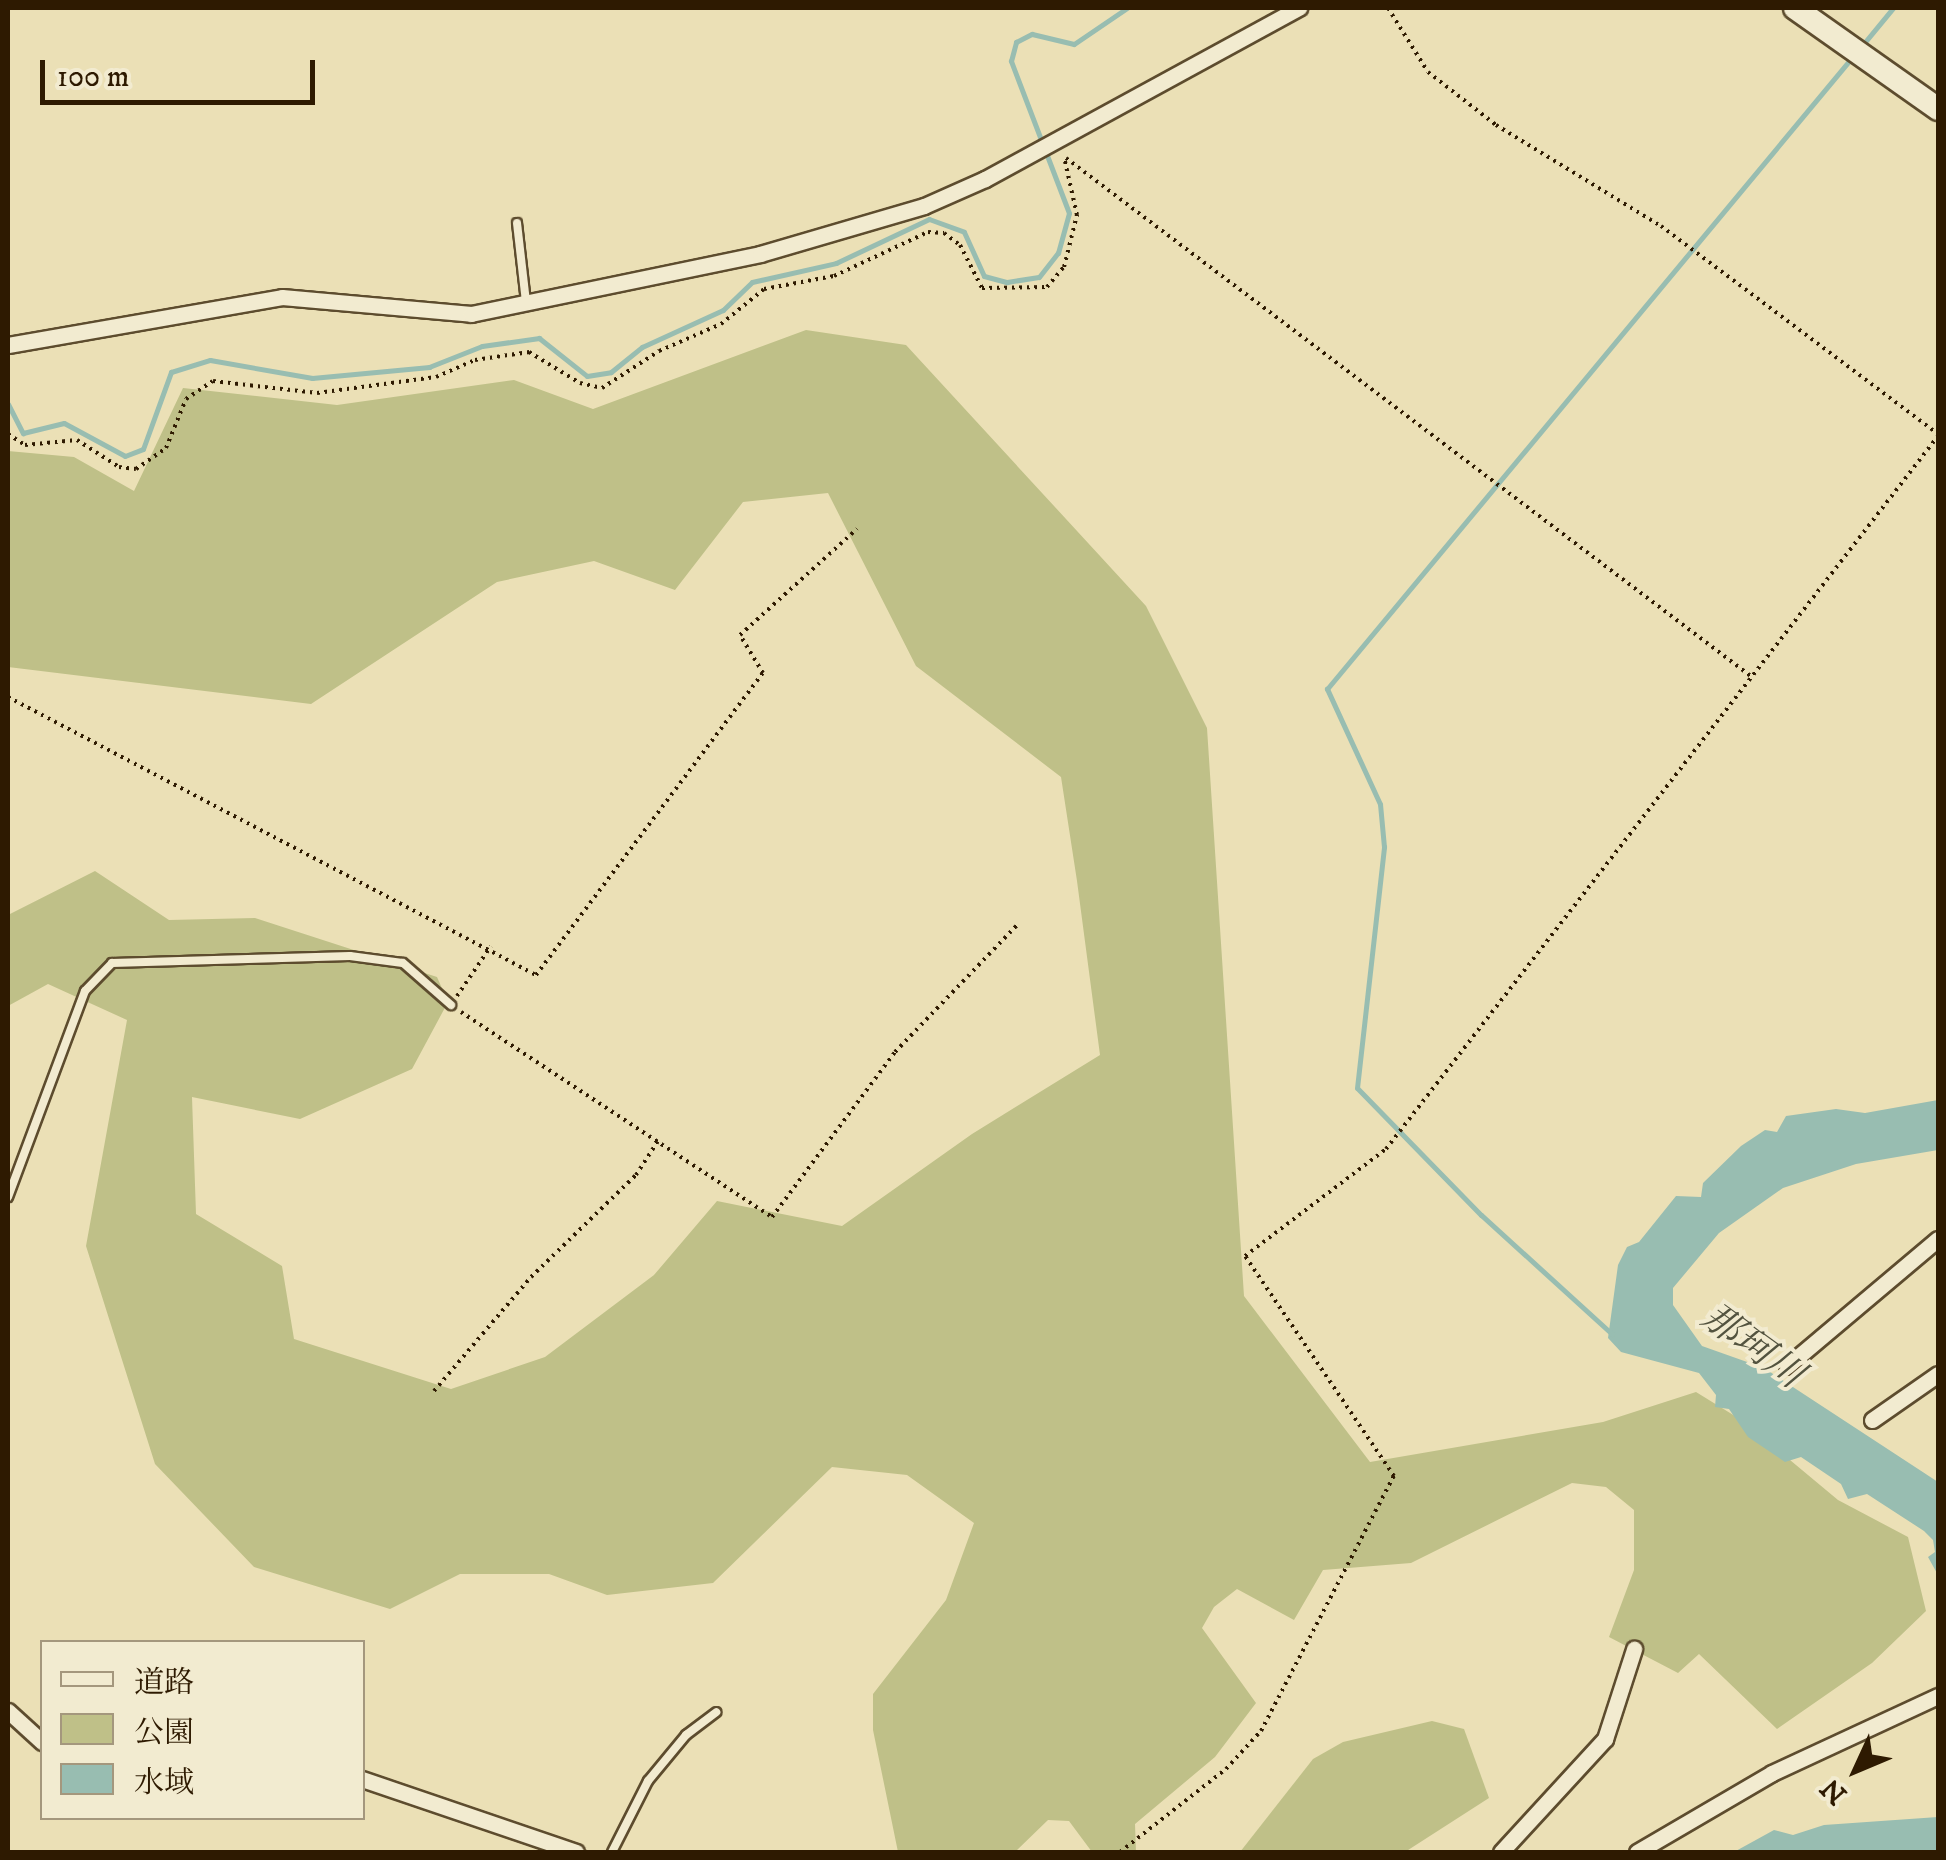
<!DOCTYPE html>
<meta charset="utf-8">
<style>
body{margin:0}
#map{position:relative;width:1946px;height:1860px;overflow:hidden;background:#ebe0b6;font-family:"IM FELL DW Pica","Noto Serif JP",serif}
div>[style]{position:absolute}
.green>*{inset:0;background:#bfc088}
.water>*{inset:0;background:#98bdb1}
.stream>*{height:5px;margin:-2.5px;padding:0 2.5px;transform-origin:2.5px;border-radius:2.5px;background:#98bdb1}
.path>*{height:4px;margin-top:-2px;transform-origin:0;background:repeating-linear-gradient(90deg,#2e1a01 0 2.5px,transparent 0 7.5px)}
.roads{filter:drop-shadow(2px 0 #5d4c2e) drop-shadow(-2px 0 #5d4c2e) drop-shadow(0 2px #5d4c2e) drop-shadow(0 -2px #5d4c2e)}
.service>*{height:8px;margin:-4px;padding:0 4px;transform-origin:4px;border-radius:4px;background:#f2ebd0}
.minor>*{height:15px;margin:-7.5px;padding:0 7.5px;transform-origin:7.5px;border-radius:7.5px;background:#f2ebd0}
.secondary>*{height:22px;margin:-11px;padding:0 11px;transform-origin:11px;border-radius:11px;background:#f2ebd0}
span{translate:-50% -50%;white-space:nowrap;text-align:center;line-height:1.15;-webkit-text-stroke:8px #f2ebd0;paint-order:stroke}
.water-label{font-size:38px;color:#53533f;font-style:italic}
.frame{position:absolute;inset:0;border:10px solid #2e1a01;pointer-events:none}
.legend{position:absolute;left:40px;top:1640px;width:325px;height:180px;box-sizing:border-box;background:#f2ebd0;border:2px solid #a4977d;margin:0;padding:12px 18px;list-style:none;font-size:30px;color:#2e1a01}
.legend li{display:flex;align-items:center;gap:20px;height:50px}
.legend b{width:50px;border:2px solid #a4977d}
.north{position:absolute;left:1806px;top:1720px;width:100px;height:100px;-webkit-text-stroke:8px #f2ebd0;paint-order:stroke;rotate:226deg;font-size:28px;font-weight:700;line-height:40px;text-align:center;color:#2e1a01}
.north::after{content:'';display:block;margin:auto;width:35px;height:45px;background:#2e1a01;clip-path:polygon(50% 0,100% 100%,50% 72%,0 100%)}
.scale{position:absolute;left:40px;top:60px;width:275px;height:45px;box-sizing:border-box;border:5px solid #2e1a01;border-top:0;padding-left:12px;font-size:30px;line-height:35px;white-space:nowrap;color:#2e1a01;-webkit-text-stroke:8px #f2ebd0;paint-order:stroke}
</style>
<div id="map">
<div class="green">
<div style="clip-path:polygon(806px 330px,906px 345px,1146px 606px,1207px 728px,1244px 1296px,1370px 1462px,1603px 1422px,1696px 1392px,1743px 1421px,1838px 1500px,1908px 1537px,1926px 1611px,1872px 1663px,1777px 1729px,1699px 1654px,1678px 1673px,1609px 1637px,1634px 1570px,1634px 1510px,1606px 1487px,1572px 1483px,1411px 1563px,1323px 1570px,1294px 1620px,1237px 1589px,1214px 1607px,1202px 1628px,1256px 1703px,1215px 1757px,1135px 1824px,1136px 1852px,1092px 1852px,1069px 1821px,1048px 1820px,1015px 1852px,898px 1852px,873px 1730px,873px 1694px,946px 1600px,974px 1523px,907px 1475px,832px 1467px,713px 1583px,607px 1595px,549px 1574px,460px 1574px,390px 1609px,254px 1567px,155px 1464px,86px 1246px,127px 1020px,48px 984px,8px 1006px,8px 915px,95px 871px,169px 920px,255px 918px,437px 977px,448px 1002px,412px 1069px,300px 1119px,192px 1097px,196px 1214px,282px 1266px,294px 1339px,451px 1389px,545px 1357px,654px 1275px,717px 1201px,842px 1226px,972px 1134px,1100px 1055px,1077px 881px,1061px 777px,916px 666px,828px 493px,743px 502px,675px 590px,594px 561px,497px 582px,311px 704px,8px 667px,8px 451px,74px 457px,134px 491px,183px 388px,337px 405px,514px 380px,593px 409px)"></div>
<div style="clip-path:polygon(1432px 1721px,1464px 1729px,1489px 1798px,1405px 1852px,1240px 1852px,1313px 1759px,1343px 1742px)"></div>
</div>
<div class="water">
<div style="clip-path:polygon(1938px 1100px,1938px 1150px,1856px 1164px,1783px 1188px,1719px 1233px,1673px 1288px,1673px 1305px,1702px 1346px,1764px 1368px,1938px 1482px,1938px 1575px,1928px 1557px,1935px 1552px,1933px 1540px,1924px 1531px,1867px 1494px,1848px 1499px,1841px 1484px,1801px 1457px,1785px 1462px,1748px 1437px,1729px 1409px,1715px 1407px,1716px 1395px,1699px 1373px,1621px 1352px,1608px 1338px,1618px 1265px,1627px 1247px,1639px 1242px,1676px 1196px,1701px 1197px,1703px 1183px,1741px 1146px,1765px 1130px,1777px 1132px,1786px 1116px,1836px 1109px,1865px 1113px)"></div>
<div style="clip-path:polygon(1938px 1817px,1938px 1852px,1734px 1852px,1774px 1830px,1793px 1835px,1824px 1825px)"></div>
</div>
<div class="stream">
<div style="left:1860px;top:48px;width:52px;rotate:-50.5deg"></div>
<div style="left:8px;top:404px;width:33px;rotate:63deg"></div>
<div style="left:23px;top:433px;width:42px;rotate:-13.7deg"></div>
<div style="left:64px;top:423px;width:69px;rotate:28.4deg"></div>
<div style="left:125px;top:456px;width:19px;rotate:-21deg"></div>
<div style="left:143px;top:449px;width:82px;rotate:-70deg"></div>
<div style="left:171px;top:372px;width:41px;rotate:-17.1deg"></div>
<div style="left:210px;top:360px;width:104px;rotate:10deg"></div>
<div style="left:312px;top:378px;width:118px;rotate:-5.4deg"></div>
<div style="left:429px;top:367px;width:57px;rotate:-21.6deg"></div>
<div style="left:482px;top:346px;width:58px;rotate:-8deg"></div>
<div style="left:539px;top:338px;width:61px;rotate:38.4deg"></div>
<div style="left:587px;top:376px;width:24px;rotate:-9deg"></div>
<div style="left:611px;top:372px;width:40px;rotate:-39deg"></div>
<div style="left:642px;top:347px;width:89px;rotate:-24.6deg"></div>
<div style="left:723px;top:310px;width:40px;rotate:-44deg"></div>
<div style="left:752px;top:282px;width:86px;rotate:-12.7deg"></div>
<div style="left:836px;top:263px;width:103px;rotate:-25.3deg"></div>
<div style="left:929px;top:219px;width:37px;rotate:20deg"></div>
<div style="left:964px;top:232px;width:48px;rotate:65.6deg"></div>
<div style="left:984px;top:276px;width:24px;rotate:15deg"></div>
<div style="left:1007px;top:282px;width:32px;rotate:-9deg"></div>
<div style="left:1039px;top:277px;width:31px;rotate:-52deg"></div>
<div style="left:1058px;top:253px;width:41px;rotate:-74.6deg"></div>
<div style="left:1069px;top:213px;width:163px;rotate:-110.9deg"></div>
<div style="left:1011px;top:61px;width:20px;rotate:-75deg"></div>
<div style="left:1016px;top:42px;width:18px;rotate:-27deg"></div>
<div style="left:1032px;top:34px;width:43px;rotate:13.4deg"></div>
<div style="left:1074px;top:44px;width:64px;rotate:-34.2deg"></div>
<div style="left:1612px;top:1334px;width:177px;rotate:-137.7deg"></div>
<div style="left:1481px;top:1215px;width:177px;rotate:-134.3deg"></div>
<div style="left:1357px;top:1088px;width:243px;rotate:-83.6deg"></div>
<div style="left:1384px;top:847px;width:43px;rotate:-95.3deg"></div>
<div style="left:1380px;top:804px;width:127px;rotate:-114.7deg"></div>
<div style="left:1327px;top:689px;width:823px;rotate:-50.27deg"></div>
</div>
<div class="path">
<div style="left:1388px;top:8px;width:75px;rotate:58deg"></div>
<div style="left:1428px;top:72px;width:86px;rotate:37.9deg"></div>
<div style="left:1496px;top:125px;width:193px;rotate:31.5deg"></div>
<div style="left:1661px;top:226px;width:346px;rotate:36.9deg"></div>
<div style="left:1066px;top:158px;width:860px;rotate:37.11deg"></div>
<div style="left:8px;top:434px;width:20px;rotate:33deg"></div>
<div style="left:25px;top:445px;width:52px;rotate:-5.5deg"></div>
<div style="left:77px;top:440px;width:50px;rotate:32.7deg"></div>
<div style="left:119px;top:467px;width:17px;rotate:7deg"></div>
<div style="left:136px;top:469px;width:37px;rotate:-35deg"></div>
<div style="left:166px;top:448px;width:53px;rotate:-67.8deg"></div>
<div style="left:186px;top:399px;width:32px;rotate:-34deg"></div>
<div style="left:213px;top:381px;width:105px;rotate:6.6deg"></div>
<div style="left:317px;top:393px;width:120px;rotate:-7.7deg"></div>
<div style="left:436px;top:377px;width:43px;rotate:-23.6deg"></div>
<div style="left:475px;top:360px;width:55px;rotate:-8.4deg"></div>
<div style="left:529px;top:352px;width:60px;rotate:31.3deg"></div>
<div style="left:580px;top:383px;width:23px;rotate:13deg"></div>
<div style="left:602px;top:388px;width:68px;rotate:-33deg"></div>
<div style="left:659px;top:351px;width:68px;rotate:-23.5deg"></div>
<div style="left:721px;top:324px;width:55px;rotate:-39.1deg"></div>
<div style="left:764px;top:289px;width:71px;rotate:-10.5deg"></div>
<div style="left:834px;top:276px;width:104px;rotate:-25.1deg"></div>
<div style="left:928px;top:232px;width:16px;rotate:4deg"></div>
<div style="left:944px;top:233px;width:20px;rotate:37deg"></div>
<div style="left:960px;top:245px;width:48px;rotate:62.9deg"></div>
<div style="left:982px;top:288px;width:65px;rotate:-0.9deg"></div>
<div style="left:1047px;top:287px;width:26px;rotate:-50deg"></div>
<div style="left:1064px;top:267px;width:54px;rotate:-76deg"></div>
<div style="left:1077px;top:215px;width:59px;rotate:-102.6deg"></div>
<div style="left:8px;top:697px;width:597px;rotate:27.77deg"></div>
<div style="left:536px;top:975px;width:378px;rotate:-53.1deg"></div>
<div style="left:763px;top:673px;width:44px;rotate:-121.2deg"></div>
<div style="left:740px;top:635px;width:158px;rotate:-42.2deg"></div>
<div style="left:457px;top:996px;width:60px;rotate:-55.8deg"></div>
<div style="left:461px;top:1012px;width:372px;rotate:33.4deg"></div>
<div style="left:772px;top:1217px;width:206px;rotate:-53.3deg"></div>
<div style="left:895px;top:1052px;width:178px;rotate:-46.1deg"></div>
<div style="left:434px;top:1391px;width:150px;rotate:-49.6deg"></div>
<div style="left:531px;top:1277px;width:146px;rotate:-44.2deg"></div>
<div style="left:636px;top:1175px;width:40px;rotate:-57.1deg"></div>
<div style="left:1120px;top:1852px;width:135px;rotate:-38.1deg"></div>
<div style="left:1226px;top:1769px;width:52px;rotate:-47.4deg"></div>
<div style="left:1261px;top:1731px;width:288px;rotate:-62.5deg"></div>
<div style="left:1394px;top:1476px;width:266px;rotate:-124.1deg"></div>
<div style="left:1245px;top:1256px;width:177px;rotate:-37.2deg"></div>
<div style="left:1386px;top:1149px;width:902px;rotate:-52.25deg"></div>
</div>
<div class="roads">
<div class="service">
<div style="left:517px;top:223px;width:80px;rotate:83.5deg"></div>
<div style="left:8px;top:1197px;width:220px;rotate:-69.5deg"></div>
<div style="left:85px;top:991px;width:39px;rotate:-46deg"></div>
<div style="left:112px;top:963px;width:238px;rotate:-1.7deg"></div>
<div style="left:350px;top:956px;width:53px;rotate:7.5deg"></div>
<div style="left:403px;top:963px;width:64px;rotate:41.2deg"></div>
<div style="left:612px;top:1852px;width:80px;rotate:-63.1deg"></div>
<div style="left:648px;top:1781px;width:60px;rotate:-50.4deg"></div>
<div style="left:686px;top:1735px;width:38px;rotate:-37deg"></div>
</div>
<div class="minor">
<div style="left:8px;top:345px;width:278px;rotate:-9.9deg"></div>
<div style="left:282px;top:297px;width:190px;rotate:5.1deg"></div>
<div style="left:471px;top:314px;width:295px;rotate:-11.7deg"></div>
<div style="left:760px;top:254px;width:171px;rotate:-16.3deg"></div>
<div style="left:924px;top:206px;width:67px;rotate:-23.9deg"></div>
<div style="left:985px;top:179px;width:358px;rotate:-28.6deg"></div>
<div style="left:1787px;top:1366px;width:197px;rotate:-40.1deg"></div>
<div style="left:1872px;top:1420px;width:80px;rotate:-34.9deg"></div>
<div style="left:8px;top:1711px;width:46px;rotate:42.4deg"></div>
<div style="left:362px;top:1779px;width:226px;rotate:18.8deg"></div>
<div style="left:1501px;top:1852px;width:154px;rotate:-47.4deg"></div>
<div style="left:1605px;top:1739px;width:95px;rotate:-72.1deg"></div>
<div style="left:1637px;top:1852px;width:156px;rotate:-30.3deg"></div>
<div style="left:1772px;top:1773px;width:183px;rotate:-24.9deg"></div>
</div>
<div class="secondary">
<div style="left:1795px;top:8px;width:175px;rotate:35.2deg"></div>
</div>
</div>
<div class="water-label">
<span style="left:1752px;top:1347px;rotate:36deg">那珂川</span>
</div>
<div class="frame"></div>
<ul class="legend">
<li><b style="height:12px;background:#f2ebd0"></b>道路</li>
<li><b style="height:28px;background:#bfc088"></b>公園</li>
<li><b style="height:28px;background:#98bdb1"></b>水域</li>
</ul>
<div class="north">N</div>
<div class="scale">100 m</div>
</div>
